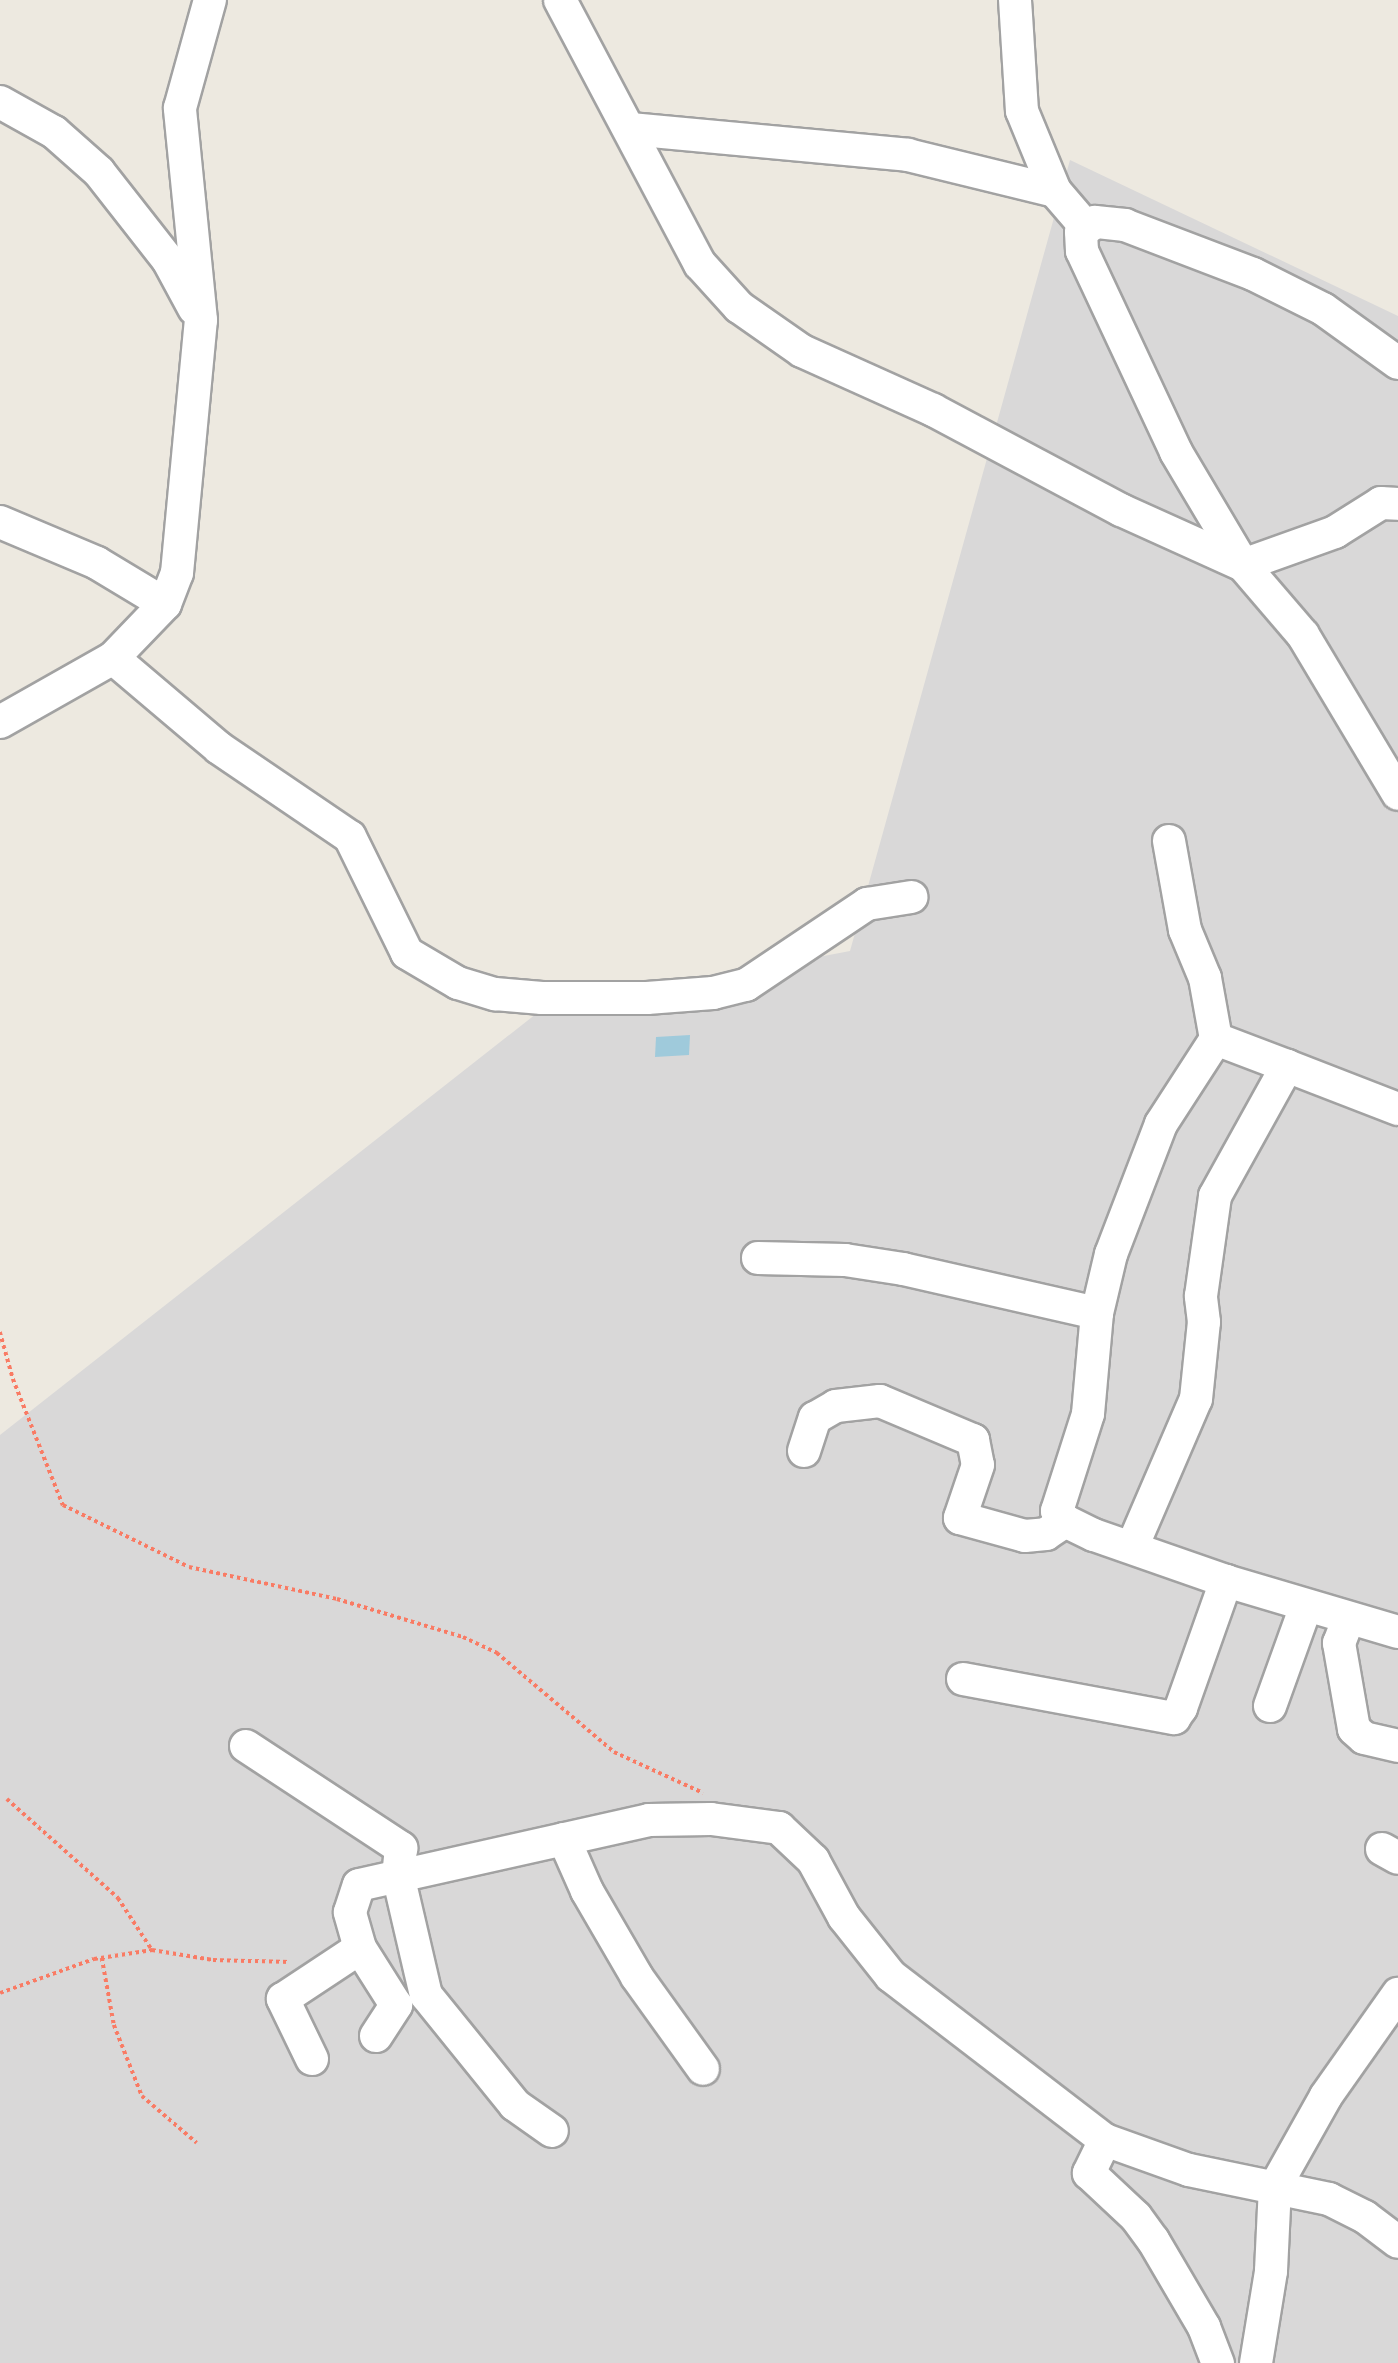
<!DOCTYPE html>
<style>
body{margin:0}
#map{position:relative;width:1398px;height:2363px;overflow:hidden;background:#ede9e0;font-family:Arial,sans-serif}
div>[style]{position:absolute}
.residential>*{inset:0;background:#d9d8d8}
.water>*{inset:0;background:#9fcadb}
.path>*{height:3.5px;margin-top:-1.75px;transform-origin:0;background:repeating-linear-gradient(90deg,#f97b64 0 3.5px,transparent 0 7px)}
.roads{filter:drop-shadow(2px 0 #a2a2a2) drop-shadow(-2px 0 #a2a2a2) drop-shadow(0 2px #a2a2a2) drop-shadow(0 -2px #a2a2a2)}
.minor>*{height:32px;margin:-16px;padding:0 16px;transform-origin:16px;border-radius:16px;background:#fff}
span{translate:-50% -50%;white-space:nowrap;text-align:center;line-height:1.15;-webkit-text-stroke:7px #fff;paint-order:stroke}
</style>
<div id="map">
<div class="residential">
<div style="clip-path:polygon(1070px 160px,1398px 316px,1398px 2363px,0 2363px,0 1435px,541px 1010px,850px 951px)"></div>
</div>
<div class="water">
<div style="clip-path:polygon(690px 1035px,689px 1055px,655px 1057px,656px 1037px)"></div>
</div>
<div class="path">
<div style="left:0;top:1332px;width:49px;rotate:74.5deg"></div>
<div style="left:13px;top:1379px;width:136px;rotate:68.4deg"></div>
<div style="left:63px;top:1505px;width:140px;rotate:26.2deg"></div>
<div style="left:189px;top:1567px;width:151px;rotate:12.2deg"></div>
<div style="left:337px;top:1599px;width:132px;rotate:16.8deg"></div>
<div style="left:463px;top:1637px;width:38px;rotate:25deg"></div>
<div style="left:497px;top:1653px;width:153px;rotate:40.2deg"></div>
<div style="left:614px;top:1752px;width:98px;rotate:24.7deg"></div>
<div style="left:7px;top:1799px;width:149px;rotate:41.7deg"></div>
<div style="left:118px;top:1898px;width:62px;rotate:56.8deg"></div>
<div style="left:102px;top:1958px;width:68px;rotate:79.8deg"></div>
<div style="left:114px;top:2025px;width:76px;rotate:68.5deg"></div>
<div style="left:142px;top:2096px;width:72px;rotate:40.5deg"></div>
<div style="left:0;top:1993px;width:100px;rotate:-19.9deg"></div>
<div style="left:94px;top:1959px;width:59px;rotate:-8.8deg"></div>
<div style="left:152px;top:1950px;width:62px;rotate:9.3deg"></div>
<div style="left:213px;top:1960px;width:77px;rotate:1.5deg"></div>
</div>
<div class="roads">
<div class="minor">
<div style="left:560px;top:0;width:299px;rotate:62.1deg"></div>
<div style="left:700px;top:264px;width:58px;rotate:47.8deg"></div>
<div style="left:739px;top:307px;width:77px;rotate:34.9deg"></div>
<div style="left:802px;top:351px;width:144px;rotate:24.2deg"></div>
<div style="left:933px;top:410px;width:213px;rotate:28deg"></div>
<div style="left:1121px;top:510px;width:134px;rotate:24.3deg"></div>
<div style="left:1243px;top:565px;width:98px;rotate:-19.7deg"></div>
<div style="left:1335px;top:532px;width:54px;rotate:-32.2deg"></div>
<div style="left:1381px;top:503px;width:17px;rotate:3deg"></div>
<div style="left:1015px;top:0;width:111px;rotate:86.4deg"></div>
<div style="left:1022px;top:111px;width:87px;rotate:67.6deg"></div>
<div style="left:1055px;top:191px;width:46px;rotate:49.4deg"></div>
<div style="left:0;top:102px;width:62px;rotate:29.1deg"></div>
<div style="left:54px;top:132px;width:60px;rotate:41.6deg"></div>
<div style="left:99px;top:172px;width:112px;rotate:51.9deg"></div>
<div style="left:168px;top:260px;width:55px;rotate:61.6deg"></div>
<div style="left:630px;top:129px;width:279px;rotate:5.3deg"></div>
<div style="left:908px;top:155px;width:151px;rotate:13.8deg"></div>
<div style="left:1398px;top:363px;width:92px;rotate:-144.2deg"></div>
<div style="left:1323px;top:309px;width:78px;rotate:-153.4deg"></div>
<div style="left:1253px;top:274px;width:137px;rotate:-159.1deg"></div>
<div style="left:1125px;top:225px;width:30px;rotate:-174deg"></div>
<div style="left:1095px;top:222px;width:17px;rotate:144deg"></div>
<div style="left:1081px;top:232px;width:19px;rotate:87deg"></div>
<div style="left:1082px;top:251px;width:222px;rotate:64.9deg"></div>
<div style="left:1176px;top:452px;width:131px;rotate:59.3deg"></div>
<div style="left:1243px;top:565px;width:92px;rotate:49.4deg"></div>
<div style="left:1303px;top:635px;width:185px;rotate:59.1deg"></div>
<div style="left:0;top:522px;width:105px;rotate:22.9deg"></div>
<div style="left:97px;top:563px;width:79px;rotate:31.1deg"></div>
<div style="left:113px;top:658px;width:139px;rotate:40.3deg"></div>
<div style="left:219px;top:748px;width:158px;rotate:34.2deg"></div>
<div style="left:350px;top:837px;width:129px;rotate:63.8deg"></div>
<div style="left:407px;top:953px;width:59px;rotate:30.5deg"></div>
<div style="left:458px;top:983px;width:39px;rotate:17deg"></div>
<div style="left:495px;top:994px;width:47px;rotate:4.9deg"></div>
<div style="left:542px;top:998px;width:105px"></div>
<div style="left:647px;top:998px;width:66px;rotate:-4.3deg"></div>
<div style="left:713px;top:993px;width:34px;rotate:-14deg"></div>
<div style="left:746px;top:985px;width:146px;rotate:-33.8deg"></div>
<div style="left:867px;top:904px;width:45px;rotate:-9deg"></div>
<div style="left:0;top:722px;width:130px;rotate:-29.5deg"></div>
<div style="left:113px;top:658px;width:75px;rotate:-46.1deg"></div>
<div style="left:165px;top:604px;width:33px;rotate:-69deg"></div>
<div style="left:177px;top:573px;width:254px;rotate:-84.6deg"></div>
<div style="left:201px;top:320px;width:213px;rotate:-95.7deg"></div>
<div style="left:180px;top:108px;width:112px;rotate:-74.5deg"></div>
<div style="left:1169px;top:841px;width:90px;rotate:79.8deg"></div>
<div style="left:1185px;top:930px;width:52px;rotate:67.4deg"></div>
<div style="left:1205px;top:978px;width:62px;rotate:79.8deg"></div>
<div style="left:1216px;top:1039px;width:101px;rotate:122.9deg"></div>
<div style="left:1161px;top:1124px;width:139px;rotate:111deg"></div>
<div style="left:1111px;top:1254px;width:61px;rotate:103.3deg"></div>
<div style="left:1097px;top:1313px;width:101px;rotate:95.1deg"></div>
<div style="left:1088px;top:1414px;width:102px;rotate:107.7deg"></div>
<div style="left:1057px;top:1511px;width:13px;rotate:51deg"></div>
<div style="left:1065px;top:1521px;width:32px;rotate:26deg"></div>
<div style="left:1094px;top:1535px;width:140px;rotate:19.2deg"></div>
<div style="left:1226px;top:1581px;width:179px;rotate:16.5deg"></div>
<div style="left:1287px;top:1066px;width:119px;rotate:21.2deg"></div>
<div style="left:758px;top:1258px;width:87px;rotate:1.3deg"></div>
<div style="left:845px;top:1260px;width:59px;rotate:8.8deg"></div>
<div style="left:903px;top:1269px;width:199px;rotate:12.8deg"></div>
<div style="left:804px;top:1451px;width:35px;rotate:-72deg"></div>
<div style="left:815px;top:1418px;width:24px;rotate:-30deg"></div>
<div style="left:836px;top:1406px;width:44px;rotate:-6.5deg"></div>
<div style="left:880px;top:1401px;width:101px;rotate:22.8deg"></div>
<div style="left:973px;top:1440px;width:25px;rotate:79deg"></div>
<div style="left:978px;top:1465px;width:56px;rotate:108.8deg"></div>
<div style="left:960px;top:1518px;width:67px;rotate:15.5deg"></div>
<div style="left:1025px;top:1536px;width:21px;rotate:-5deg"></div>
<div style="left:1046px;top:1534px;width:23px;rotate:-34deg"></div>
<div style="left:1133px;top:1545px;width:159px;rotate:-66.7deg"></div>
<div style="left:1196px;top:1399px;width:77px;rotate:-84.1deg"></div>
<div style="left:1204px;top:1322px;width:26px;rotate:-97deg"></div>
<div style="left:1201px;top:1296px;width:101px;rotate:-82deg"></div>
<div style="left:1215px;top:1196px;width:149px;rotate:-61deg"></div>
<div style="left:1287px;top:1066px;width:76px;rotate:-159.2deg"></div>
<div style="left:1348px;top:1620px;width:25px;rotate:111deg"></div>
<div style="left:1339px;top:1643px;width:87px;rotate:80.1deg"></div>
<div style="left:1354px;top:1729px;width:13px;rotate:42deg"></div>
<div style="left:1364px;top:1738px;width:35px;rotate:13deg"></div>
<div style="left:963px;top:1679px;width:215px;rotate:10.5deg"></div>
<div style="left:1174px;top:1718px;width:12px;rotate:-55deg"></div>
<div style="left:1181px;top:1708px;width:135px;rotate:-70.5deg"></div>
<div style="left:1270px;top:1706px;width:106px;rotate:-70.2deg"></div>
<div style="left:246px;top:1746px;width:186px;rotate:33.3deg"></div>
<div style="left:401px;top:1848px;width:27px;rotate:96deg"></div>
<div style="left:398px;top:1875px;width:123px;rotate:76.9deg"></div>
<div style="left:426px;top:1995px;width:141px;rotate:51deg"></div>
<div style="left:515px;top:2105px;width:45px;rotate:35.1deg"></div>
<div style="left:564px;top:1839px;width:57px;rotate:66.1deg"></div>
<div style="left:587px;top:1891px;width:99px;rotate:59.8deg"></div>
<div style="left:637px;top:1977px;width:113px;rotate:54.3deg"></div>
<div style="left:1382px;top:1849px;width:18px;rotate:29deg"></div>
<div style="left:376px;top:2036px;width:37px;rotate:-57deg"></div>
<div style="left:396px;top:2005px;width:67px;rotate:-122.3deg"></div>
<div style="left:360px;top:1948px;width:37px;rotate:-106deg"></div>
<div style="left:350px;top:1912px;width:28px;rotate:-72deg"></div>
<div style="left:359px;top:1885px;width:297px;rotate:-12.6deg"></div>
<div style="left:649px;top:1820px;width:62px;rotate:-0.9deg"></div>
<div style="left:711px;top:1819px;width:69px;rotate:7.5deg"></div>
<div style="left:779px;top:1828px;width:47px;rotate:43.3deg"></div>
<div style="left:813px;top:1860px;width:65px;rotate:61.5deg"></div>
<div style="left:844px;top:1917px;width:75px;rotate:51.5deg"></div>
<div style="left:891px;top:1976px;width:270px;rotate:37.5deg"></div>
<div style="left:1105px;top:2140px;width:89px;rotate:19.7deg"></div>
<div style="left:1189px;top:2170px;width:143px;rotate:11.7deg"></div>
<div style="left:1329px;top:2199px;width:40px;rotate:26.6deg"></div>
<div style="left:1365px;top:2217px;width:41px;rotate:37.1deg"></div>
<div style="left:312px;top:2059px;width:67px;rotate:-115.8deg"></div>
<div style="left:283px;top:1999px;width:92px;rotate:-33.5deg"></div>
<div style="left:1105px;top:2140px;width:37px;rotate:116deg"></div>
<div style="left:1089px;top:2173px;width:64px;rotate:43.1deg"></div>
<div style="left:1136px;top:2217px;width:29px;rotate:54deg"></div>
<div style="left:1153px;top:2240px;width:101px;rotate:59.6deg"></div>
<div style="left:1204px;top:2327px;width:39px;rotate:69deg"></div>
<div style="left:1256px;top:2363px;width:93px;rotate:-80.7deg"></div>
<div style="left:1271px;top:2271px;width:84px;rotate:-87.3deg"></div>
<div style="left:1275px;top:2187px;width:104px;rotate:-60.7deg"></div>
<div style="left:1326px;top:2096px;width:125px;rotate:-54.8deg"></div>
</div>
</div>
</div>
